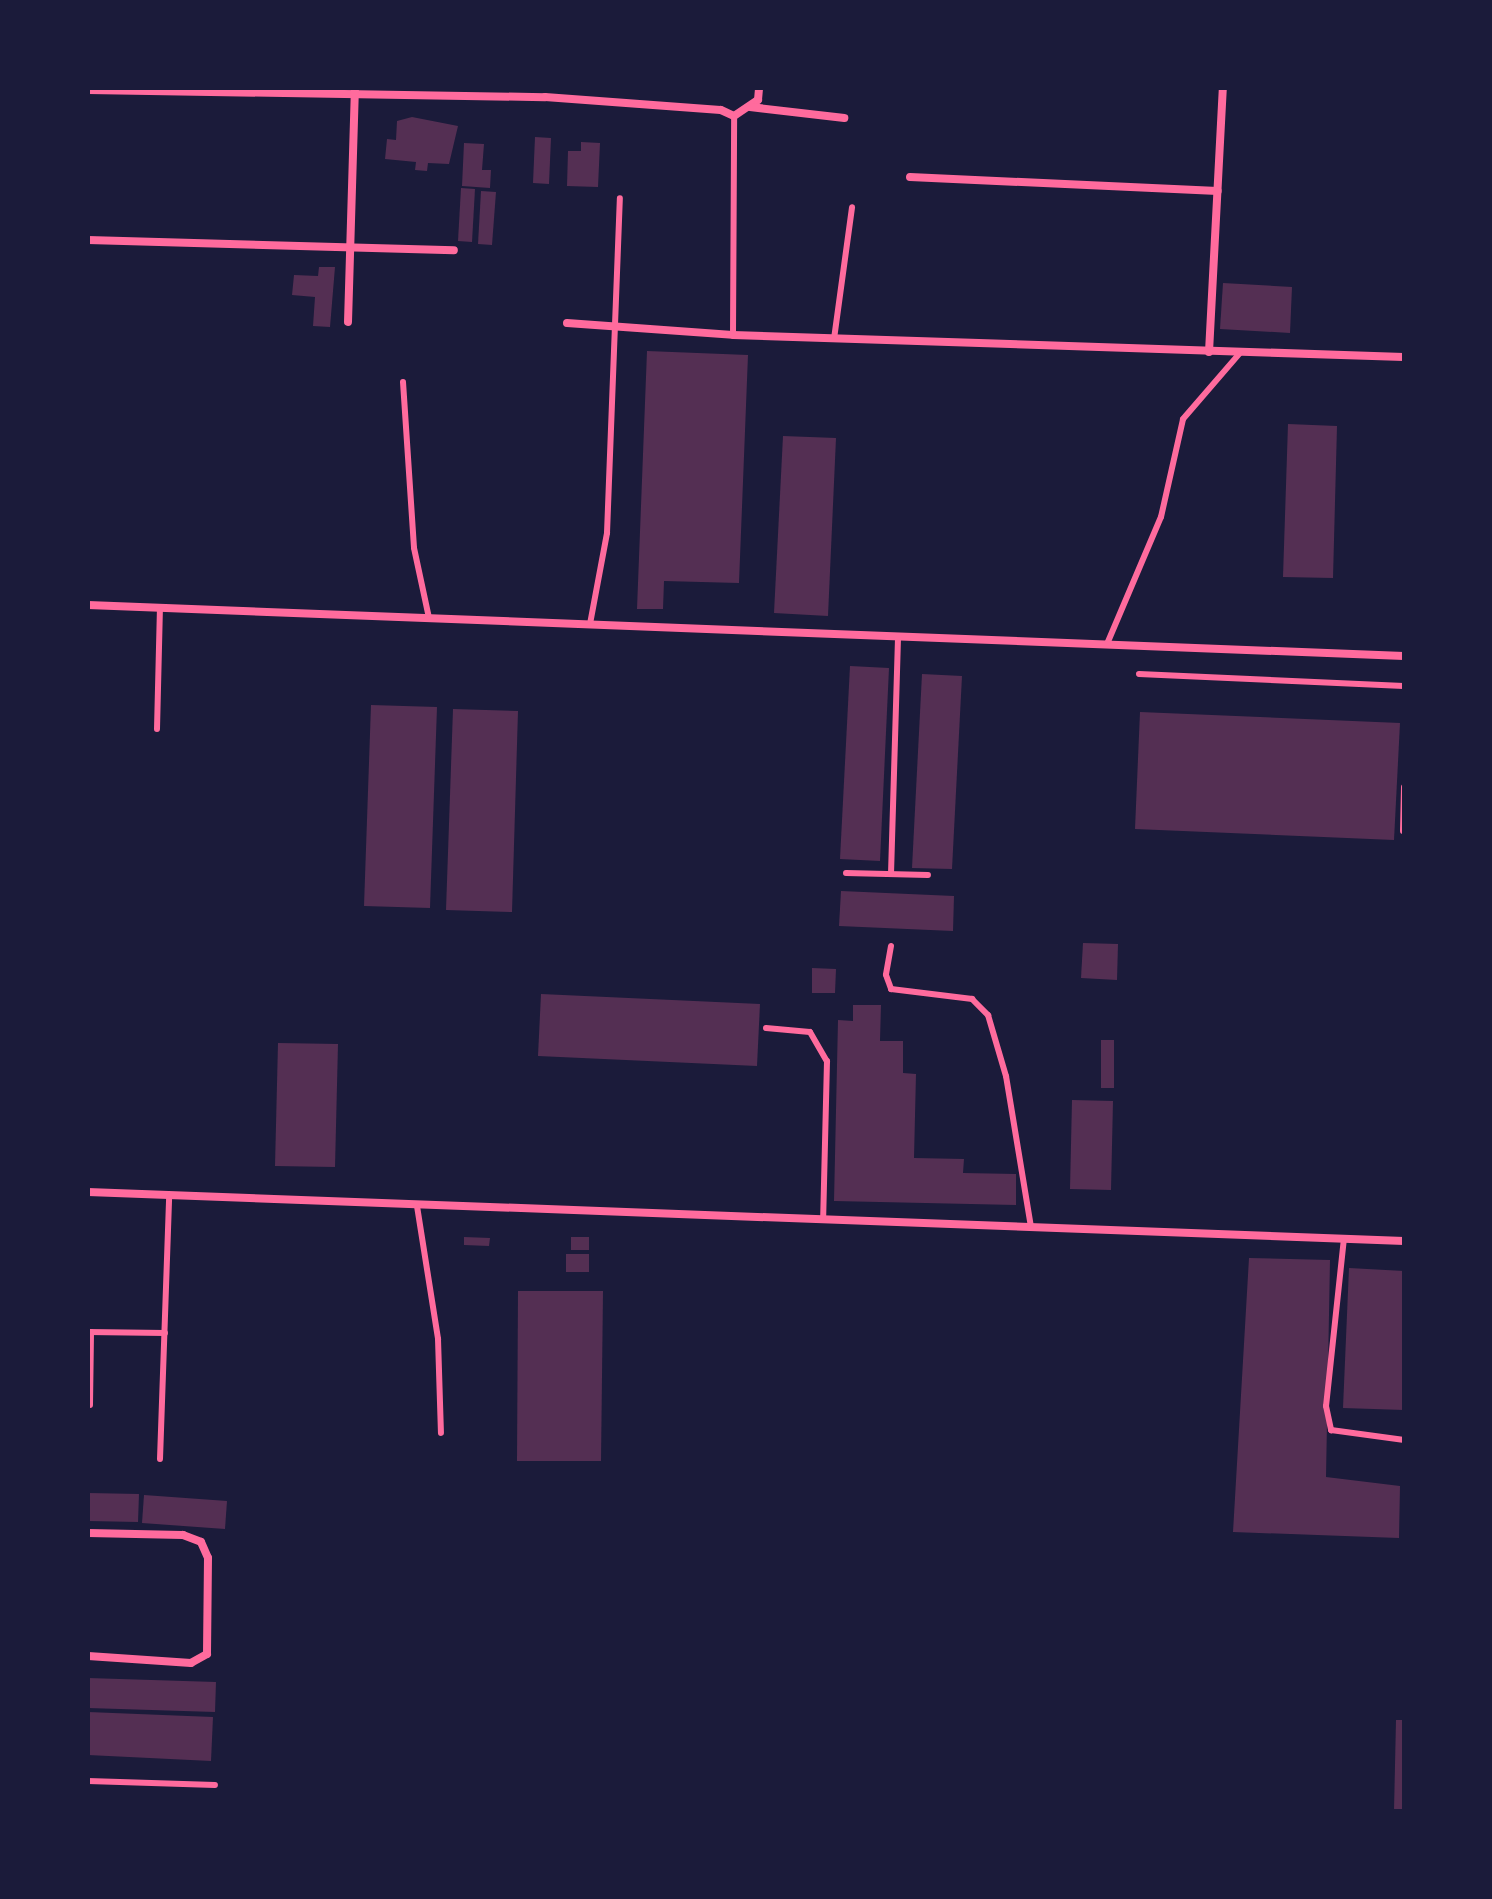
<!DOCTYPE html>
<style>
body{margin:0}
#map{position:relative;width:1492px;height:1899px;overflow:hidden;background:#1b1b3a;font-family:"Nunito Sans",sans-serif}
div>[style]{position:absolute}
.building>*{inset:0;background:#542f53}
.service>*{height:6px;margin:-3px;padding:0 3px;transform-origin:3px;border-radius:3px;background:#ff6b9d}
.minor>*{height:8px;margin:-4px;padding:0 4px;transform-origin:4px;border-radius:4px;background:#ff6b9d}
span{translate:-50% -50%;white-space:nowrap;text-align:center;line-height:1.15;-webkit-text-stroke:7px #1b1b3a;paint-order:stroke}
.frame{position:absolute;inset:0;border:90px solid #1b1b3a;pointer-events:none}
</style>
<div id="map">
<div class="building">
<div style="clip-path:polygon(412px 117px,458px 126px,449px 164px,428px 163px,427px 171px,415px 170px,416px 162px,385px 159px,387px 139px,396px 140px,397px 121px)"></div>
<div style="clip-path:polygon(535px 137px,551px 138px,549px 184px,533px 183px)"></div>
<div style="clip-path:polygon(581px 142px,600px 143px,598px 187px,567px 186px,568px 151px,581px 151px)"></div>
<div style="clip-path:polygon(464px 143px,484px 144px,482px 170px,491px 170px,490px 188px,462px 186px)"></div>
<div style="clip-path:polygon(461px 188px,475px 189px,472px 242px,458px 241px)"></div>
<div style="clip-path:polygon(481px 191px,496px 192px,492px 245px,478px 244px)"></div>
<div style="clip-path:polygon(319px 267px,335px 267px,330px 327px,313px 326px,315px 297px,292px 295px,294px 275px,318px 276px)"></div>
<div style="clip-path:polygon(1223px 283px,1292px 287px,1290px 333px,1220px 329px)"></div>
<div style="clip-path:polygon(647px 351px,748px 355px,739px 583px,664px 581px,663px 609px,637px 609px)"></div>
<div style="clip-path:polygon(1288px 424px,1337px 426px,1333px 578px,1283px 577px)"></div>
<div style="clip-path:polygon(783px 436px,836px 438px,828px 616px,774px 613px)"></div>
<div style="clip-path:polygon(850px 666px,889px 668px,880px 861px,840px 859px)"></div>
<div style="clip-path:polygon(922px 674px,962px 676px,952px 869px,912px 868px)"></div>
<div style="clip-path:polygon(371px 705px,437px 707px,430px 908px,364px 906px)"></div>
<div style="clip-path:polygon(453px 709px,518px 711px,512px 912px,446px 910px)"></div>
<div style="clip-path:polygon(1140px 712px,1400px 723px,1394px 840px,1135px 829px)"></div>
<div style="clip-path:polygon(841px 891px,954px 896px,953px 931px,839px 926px)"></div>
<div style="clip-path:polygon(1083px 943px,1118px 944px,1117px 980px,1081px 978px)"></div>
<div style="clip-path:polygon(812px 968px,836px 969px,835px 993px,812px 993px)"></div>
<div style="clip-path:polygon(541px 994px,760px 1004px,757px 1066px,538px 1056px)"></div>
<div style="clip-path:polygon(853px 1005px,881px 1005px,880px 1041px,903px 1041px,903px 1073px,916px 1074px,914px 1158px,964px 1159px,963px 1173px,1016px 1174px,1016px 1205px,834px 1201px,838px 1020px,853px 1021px)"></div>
<div style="clip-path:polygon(1101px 1040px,1114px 1040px,1114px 1088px,1101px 1088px)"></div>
<div style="clip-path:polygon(278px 1043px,338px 1044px,335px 1167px,275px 1166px)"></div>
<div style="clip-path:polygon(1072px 1100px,1113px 1101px,1111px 1190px,1070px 1189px)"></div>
<div style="clip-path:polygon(464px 1237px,490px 1238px,489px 1246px,464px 1245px)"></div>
<div style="clip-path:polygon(571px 1237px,589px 1237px,589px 1250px,571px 1250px)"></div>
<div style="clip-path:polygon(566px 1254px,589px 1254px,589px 1272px,566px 1272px)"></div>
<div style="clip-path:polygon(1249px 1258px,1330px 1260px,1326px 1477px,1400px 1486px,1399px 1538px,1233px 1532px)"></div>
<div style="clip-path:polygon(1349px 1268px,1404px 1271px,1404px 1410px,1343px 1408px)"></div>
<div style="clip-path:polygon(518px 1291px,603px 1291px,601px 1461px,517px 1461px)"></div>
<div style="clip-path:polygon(88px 1493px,139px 1494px,138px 1522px,88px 1521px)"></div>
<div style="clip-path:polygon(144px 1495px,227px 1501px,225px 1529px,142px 1523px)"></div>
<div style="clip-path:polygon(88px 1678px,216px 1682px,215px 1712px,88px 1708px)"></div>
<div style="clip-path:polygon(88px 1712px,213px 1717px,211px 1761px,88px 1755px)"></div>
<div style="clip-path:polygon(1396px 1720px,1404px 1720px,1404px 1811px,1394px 1811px)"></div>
</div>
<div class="service">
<div style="left:733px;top:335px;width:219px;rotate:-89.7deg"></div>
<div style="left:834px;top:339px;width:133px;rotate:-82.2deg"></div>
<div style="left:403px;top:382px;width:166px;rotate:86.2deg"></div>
<div style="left:414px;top:548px;width:72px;rotate:77.9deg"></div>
<div style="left:590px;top:624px;width:93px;rotate:-79.4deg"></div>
<div style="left:607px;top:533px;width:335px;rotate:-87.8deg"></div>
<div style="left:1107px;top:644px;width:138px;rotate:-67deg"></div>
<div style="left:1161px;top:517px;width:100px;rotate:-77.3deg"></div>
<div style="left:1183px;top:419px;width:87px;rotate:-49.2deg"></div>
<div style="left:1139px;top:674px;width:265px;rotate:2.6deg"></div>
<div style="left:157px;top:729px;width:122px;rotate:-88.6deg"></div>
<div style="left:1403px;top:831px;width:44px;rotate:-88.7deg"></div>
<div style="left:846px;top:873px;width:82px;rotate:1.4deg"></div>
<div style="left:891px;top:874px;width:238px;rotate:-88.3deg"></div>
<div style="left:891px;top:946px;width:29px;rotate:100deg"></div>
<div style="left:886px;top:975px;width:15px;rotate:70deg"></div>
<div style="left:891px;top:989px;width:82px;rotate:7deg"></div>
<div style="left:972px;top:999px;width:23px;rotate:45deg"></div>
<div style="left:988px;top:1015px;width:64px;rotate:73.6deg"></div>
<div style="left:1006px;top:1076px;width:153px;rotate:80.6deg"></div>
<div style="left:766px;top:1028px;width:44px;rotate:5.2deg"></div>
<div style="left:810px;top:1032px;width:34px;rotate:60deg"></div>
<div style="left:827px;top:1061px;width:159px;rotate:91.4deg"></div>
<div style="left:417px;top:1206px;width:135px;rotate:81deg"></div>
<div style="left:438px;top:1339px;width:94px;rotate:88.2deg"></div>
<div style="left:1344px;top:1238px;width:169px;rotate:96.1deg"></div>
<div style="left:1326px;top:1406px;width:25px;rotate:78deg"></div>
<div style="left:1331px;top:1430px;width:74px;rotate:7.8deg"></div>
<div style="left:88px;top:1332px;width:77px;rotate:0.7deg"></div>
<div style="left:90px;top:1405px;width:73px;rotate:-89.2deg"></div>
<div style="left:160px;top:1459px;width:264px;rotate:-88deg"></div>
<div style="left:88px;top:1781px;width:127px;rotate:1.8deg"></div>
</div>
<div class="minor">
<div style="left:88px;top:90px;width:457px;rotate:0.9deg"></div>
<div style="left:545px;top:97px;width:176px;rotate:4.2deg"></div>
<div style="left:721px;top:110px;width:14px;rotate:25deg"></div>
<div style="left:734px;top:116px;width:29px;rotate:-34deg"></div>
<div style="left:758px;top:100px;width:12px;rotate:-85deg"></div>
<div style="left:750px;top:107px;width:95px;rotate:6.7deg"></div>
<div style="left:910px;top:177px;width:308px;rotate:2.6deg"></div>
<div style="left:88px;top:240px;width:366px;rotate:1.6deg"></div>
<div style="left:348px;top:322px;width:234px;rotate:-88.3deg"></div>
<div style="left:567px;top:323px;width:166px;rotate:4.1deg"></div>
<div style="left:733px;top:335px;width:671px;rotate:1.88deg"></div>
<div style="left:1209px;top:352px;width:264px;rotate:-87deg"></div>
<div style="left:88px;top:605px;width:1317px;rotate:2.22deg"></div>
<div style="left:88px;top:1192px;width:1317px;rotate:2.13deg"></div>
<div style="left:88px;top:1533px;width:95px;rotate:1.2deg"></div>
<div style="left:183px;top:1535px;width:19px;rotate:21deg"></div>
<div style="left:201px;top:1542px;width:17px;rotate:66deg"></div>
<div style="left:208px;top:1558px;width:96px;rotate:90.6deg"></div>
<div style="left:207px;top:1654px;width:18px;rotate:151deg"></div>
<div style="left:191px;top:1663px;width:103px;rotate:-176.1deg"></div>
</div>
<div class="frame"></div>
</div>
